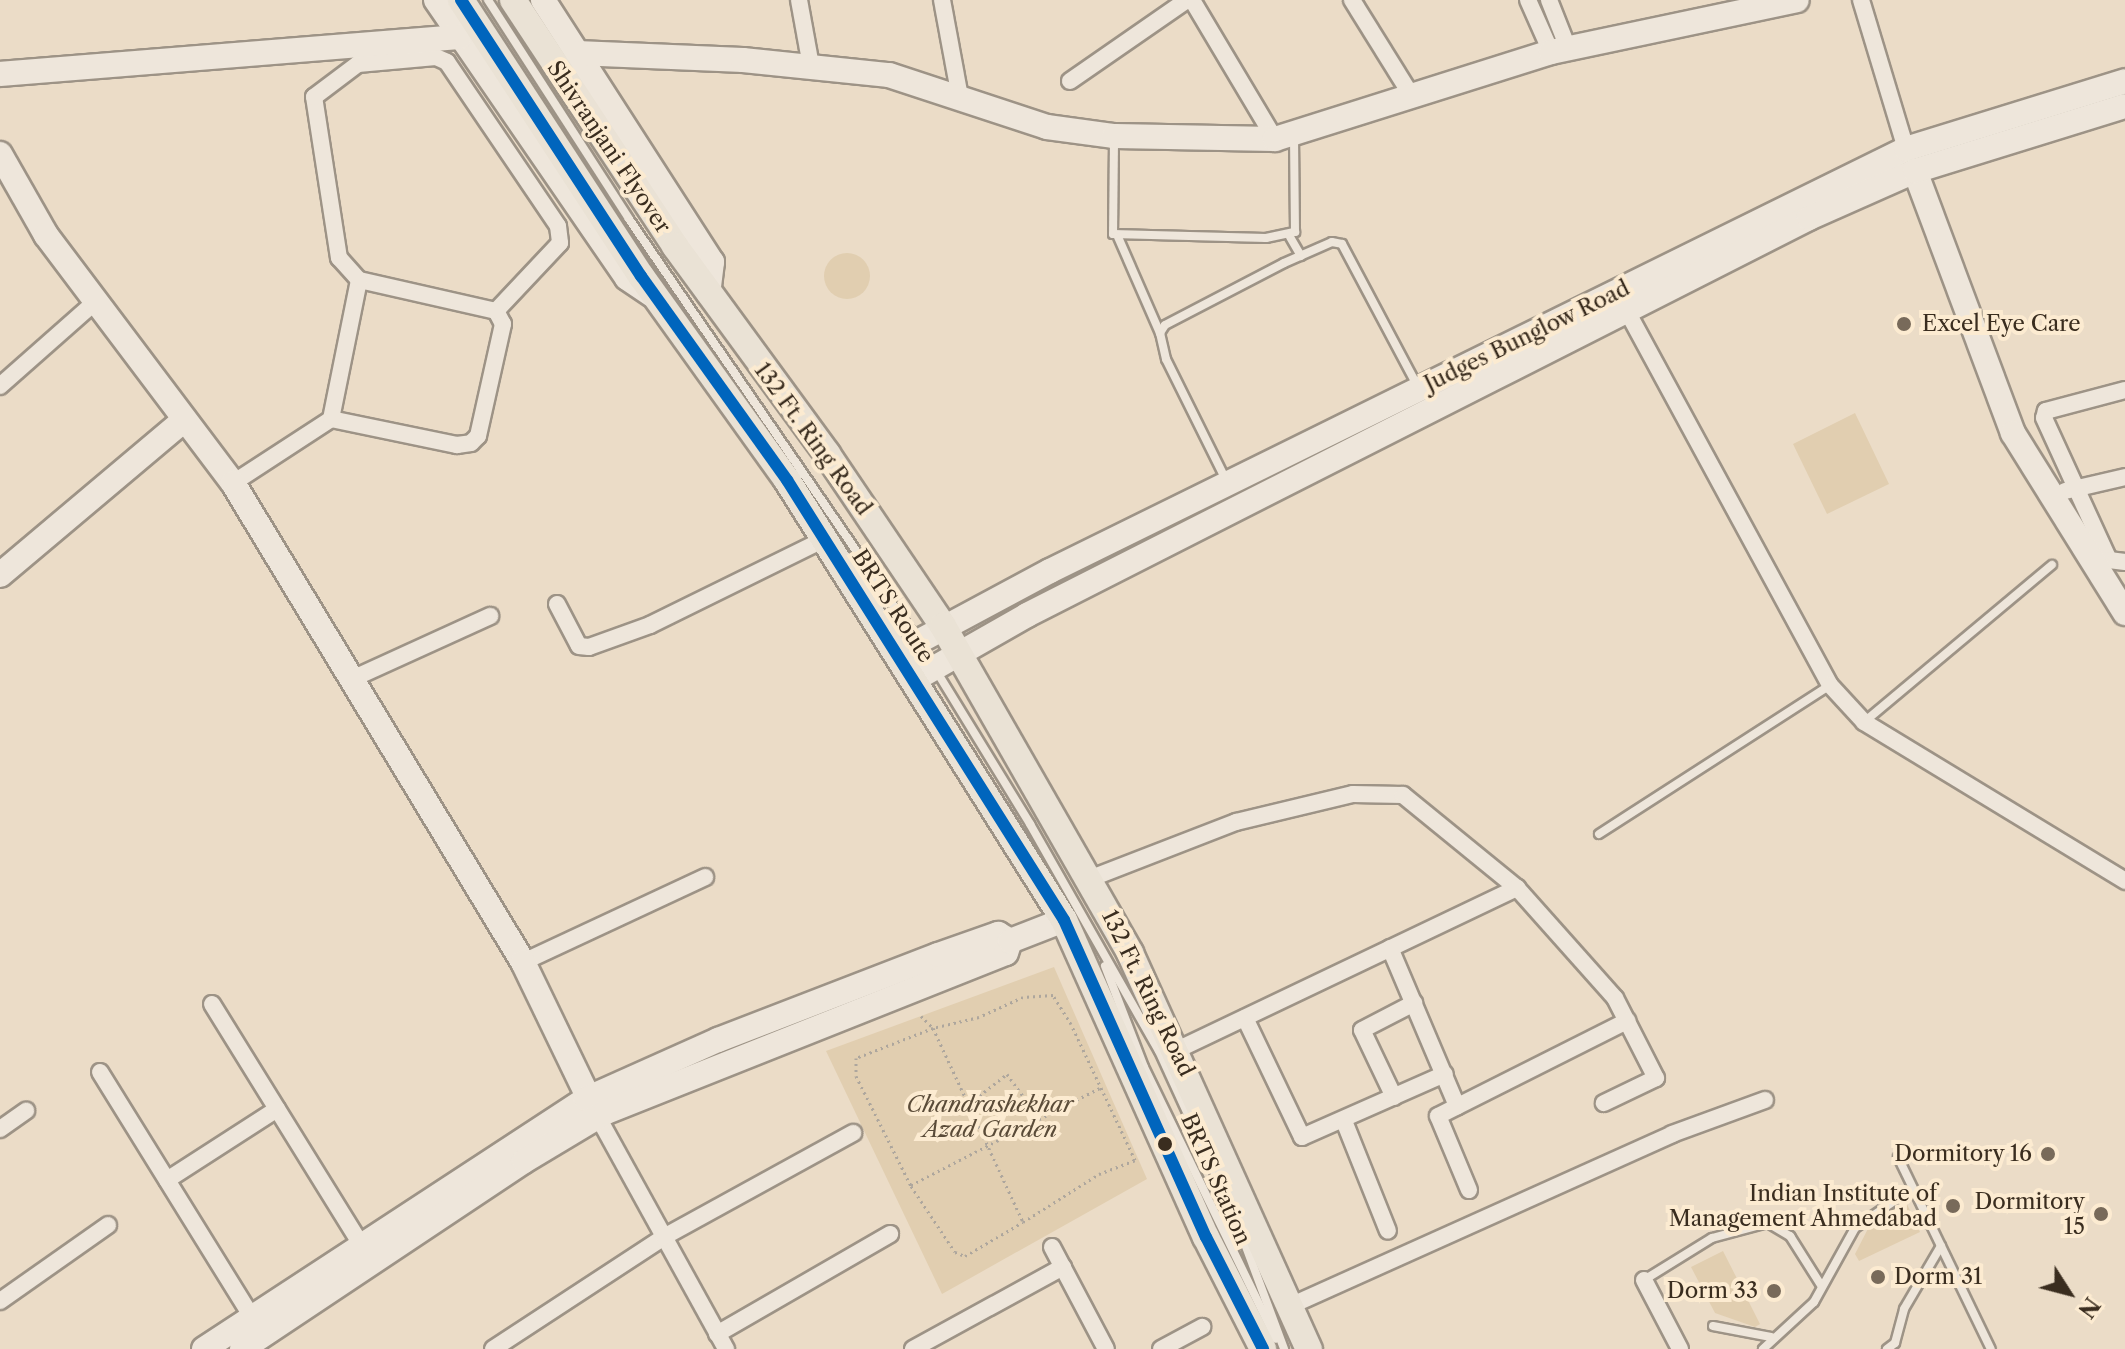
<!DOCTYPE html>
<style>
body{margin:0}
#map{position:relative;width:2125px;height:1349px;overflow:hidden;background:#ebdcc7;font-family:"Libre Caslon Text",serif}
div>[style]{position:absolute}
.green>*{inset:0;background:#e1ceb0}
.round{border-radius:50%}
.path>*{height:3px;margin-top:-1.5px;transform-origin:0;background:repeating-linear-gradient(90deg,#ada69d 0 2px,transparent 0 6px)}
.roads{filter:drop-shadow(2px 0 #9d9386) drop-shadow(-2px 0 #9d9386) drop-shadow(0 2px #9d9386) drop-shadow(0 -2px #9d9386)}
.lane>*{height:8px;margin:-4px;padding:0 4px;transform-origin:4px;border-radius:4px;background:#eee6db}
.street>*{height:16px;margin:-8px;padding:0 8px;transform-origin:8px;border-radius:8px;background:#eee6db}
.secondary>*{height:24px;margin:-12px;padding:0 12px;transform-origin:12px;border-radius:12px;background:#eee6db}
.primary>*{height:26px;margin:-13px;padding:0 13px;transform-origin:13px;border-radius:13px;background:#eae2d5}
.bus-1>*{height:12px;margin:-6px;padding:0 6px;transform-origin:6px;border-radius:6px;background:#0065bd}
.dots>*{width:22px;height:22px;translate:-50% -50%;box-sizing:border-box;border:4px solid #fcebd1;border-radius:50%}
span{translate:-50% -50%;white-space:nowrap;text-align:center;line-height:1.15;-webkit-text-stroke:8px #fcebd1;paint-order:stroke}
.street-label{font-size:22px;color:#3a2d1f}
.poi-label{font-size:22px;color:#3a2d1f}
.left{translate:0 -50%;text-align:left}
.right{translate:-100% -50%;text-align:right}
.park-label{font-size:22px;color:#5a4b38;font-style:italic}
.north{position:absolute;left:2029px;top:1253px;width:80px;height:80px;-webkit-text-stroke:6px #fcebd1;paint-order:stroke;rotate:126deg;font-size:22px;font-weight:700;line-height:32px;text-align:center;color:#3a2d1f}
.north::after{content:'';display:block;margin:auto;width:28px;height:36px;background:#3a2d1f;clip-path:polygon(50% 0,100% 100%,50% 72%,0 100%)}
</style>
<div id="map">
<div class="green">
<div class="round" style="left:824px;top:253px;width:46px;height:46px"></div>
<div style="clip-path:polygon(1855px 413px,1889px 484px,1827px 514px,1793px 444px)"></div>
<div style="clip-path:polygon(1054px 967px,1147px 1179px,942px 1294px,826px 1051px)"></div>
<div style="clip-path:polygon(1906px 1202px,1920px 1232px,1859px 1261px,1855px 1254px,1873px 1219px)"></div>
<div style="clip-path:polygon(1723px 1251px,1760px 1324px,1755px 1327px,1715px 1313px,1691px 1267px)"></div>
</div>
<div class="path">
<div style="left:921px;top:1016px;width:17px;rotate:45deg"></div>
<div style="left:933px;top:1028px;width:83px;rotate:158.7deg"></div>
<div style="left:856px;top:1058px;width:18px;rotate:90deg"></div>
<div style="left:856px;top:1076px;width:123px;rotate:63.4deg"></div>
<div style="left:911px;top:1186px;width:79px;rotate:56.3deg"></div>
<div style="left:955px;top:1252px;width:11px;rotate:22deg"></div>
<div style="left:965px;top:1256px;width:67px;rotate:-30.4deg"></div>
<div style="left:1023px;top:1222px;width:90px;rotate:-32.3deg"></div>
<div style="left:1099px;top:1174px;width:39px;rotate:-21deg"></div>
<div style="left:1135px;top:1160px;width:150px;rotate:-115.2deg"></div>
<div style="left:1071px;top:1024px;width:34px;rotate:-122deg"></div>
<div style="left:1053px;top:995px;width:30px;rotate:176deg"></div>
<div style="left:1023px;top:997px;width:48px;rotate:155.6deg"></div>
<div style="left:979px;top:1017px;width:47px;rotate:166.6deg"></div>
<div style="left:933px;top:1028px;width:214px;rotate:65.1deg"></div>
<div style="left:970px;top:1103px;width:47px;rotate:-38.1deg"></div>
<div style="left:1007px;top:1074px;width:54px;rotate:54deg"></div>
<div style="left:911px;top:1185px;width:212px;rotate:-27.2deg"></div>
</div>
<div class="roads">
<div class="lane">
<div style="left:488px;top:0;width:260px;rotate:57.2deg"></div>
<div style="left:629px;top:219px;width:511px;rotate:55.6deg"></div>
<div style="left:918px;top:641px;width:215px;rotate:58.5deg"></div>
<div style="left:1030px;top:824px;width:261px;rotate:60.4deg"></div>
<div style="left:1159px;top:1051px;width:183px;rotate:65.4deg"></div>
<div style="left:1235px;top:1217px;width:141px;rotate:69.6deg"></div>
<div style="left:1114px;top:141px;width:93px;rotate:90.6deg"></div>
<div style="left:1113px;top:234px;width:153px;rotate:1.5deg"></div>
<div style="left:1266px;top:238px;width:30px;rotate:-12deg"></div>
<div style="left:1295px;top:232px;width:95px;rotate:-90.6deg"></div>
<div style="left:1118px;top:237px;width:105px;rotate:66.4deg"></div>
<div style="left:1290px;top:237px;width:22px;rotate:60deg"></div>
<div style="left:1227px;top:482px;width:137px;rotate:-116.4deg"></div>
<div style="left:1166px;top:359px;width:27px;rotate:-103deg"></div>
<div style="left:1160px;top:333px;width:9px;rotate:-58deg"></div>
<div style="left:1165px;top:325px;width:134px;rotate:-27.5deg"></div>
<div style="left:1284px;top:263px;width:52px;rotate:-23.6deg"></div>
<div style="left:1332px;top:242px;width:10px;rotate:11deg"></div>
<div style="left:1342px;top:244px;width:160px;rotate:62deg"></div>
<div style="left:1864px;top:722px;width:245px;rotate:-39.9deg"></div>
<div style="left:1599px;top:834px;width:275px;rotate:-32.8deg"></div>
<div style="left:1105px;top:966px;width:108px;rotate:68.9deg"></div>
<div style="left:1144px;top:1067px;width:302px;rotate:64.1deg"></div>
<div style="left:1898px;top:1157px;width:213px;rotate:64.2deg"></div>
<div style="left:1644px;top:1280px;width:80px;rotate:-31.7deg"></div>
<div style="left:1712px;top:1238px;width:58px;rotate:-15deg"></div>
<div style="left:1768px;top:1223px;width:26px;rotate:31deg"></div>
<div style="left:1790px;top:1236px;width:58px;rotate:57.7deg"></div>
<div style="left:1713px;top:1326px;width:59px;rotate:10.7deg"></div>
<div style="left:1763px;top:1349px;width:69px;rotate:-42.7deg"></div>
<div style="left:1814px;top:1302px;width:85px;rotate:-61deg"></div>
<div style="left:1855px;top:1228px;width:70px;rotate:-34.6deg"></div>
<div style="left:1887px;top:1349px;width:10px;rotate:-37deg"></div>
<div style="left:1895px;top:1343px;width:35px;rotate:-75deg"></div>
<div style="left:1904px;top:1309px;width:73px;rotate:-59.6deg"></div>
</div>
<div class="street">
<div style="left:799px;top:0;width:67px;rotate:79.7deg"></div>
<div style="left:942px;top:0;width:99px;rotate:79.5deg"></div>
<div style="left:1192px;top:0;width:162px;rotate:59.2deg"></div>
<div style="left:1352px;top:0;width:115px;rotate:58.1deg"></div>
<div style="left:1528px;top:0;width:57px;rotate:66.1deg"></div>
<div style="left:1549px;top:0;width:52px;rotate:68.4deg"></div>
<div style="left:1861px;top:0;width:156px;rotate:73.2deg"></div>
<div style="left:1070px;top:81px;width:142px;rotate:-34.7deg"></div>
<div style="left:1628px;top:313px;width:423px;rotate:61.5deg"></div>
<div style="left:1830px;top:685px;width:50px;rotate:47.4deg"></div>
<div style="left:1864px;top:722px;width:306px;rotate:31.3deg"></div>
<div style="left:0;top:386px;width:128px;rotate:-41.5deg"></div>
<div style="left:2125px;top:390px;width:82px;rotate:165.1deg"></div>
<div style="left:2046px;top:411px;width:7px;rotate:106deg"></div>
<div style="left:2044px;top:418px;width:156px;rotate:65.4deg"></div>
<div style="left:2109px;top:560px;width:16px;rotate:7deg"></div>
<div style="left:331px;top:419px;width:129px;rotate:11.7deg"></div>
<div style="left:457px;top:445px;width:14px;rotate:-8deg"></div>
<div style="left:471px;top:443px;width:10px;rotate:-45deg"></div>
<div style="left:478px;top:436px;width:115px;rotate:-77.4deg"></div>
<div style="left:503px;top:324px;width:15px;rotate:-118deg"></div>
<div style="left:496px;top:311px;width:140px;rotate:-167.2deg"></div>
<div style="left:233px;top:483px;width:117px;rotate:-33.1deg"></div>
<div style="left:331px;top:419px;width:142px;rotate:-78.6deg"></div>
<div style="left:359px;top:280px;width:30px;rotate:-132deg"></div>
<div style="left:339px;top:258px;width:163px;rotate:-98.8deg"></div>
<div style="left:314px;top:97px;width:55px;rotate:-36.9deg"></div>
<div style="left:358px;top:64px;width:78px;rotate:-5.1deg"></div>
<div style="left:436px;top:57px;width:12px;rotate:24deg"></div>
<div style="left:447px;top:62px;width:198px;rotate:55.9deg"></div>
<div style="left:558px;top:226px;width:17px;rotate:83deg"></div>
<div style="left:560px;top:243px;width:93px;rotate:133.3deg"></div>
<div style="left:2065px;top:491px;width:62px;rotate:-13.1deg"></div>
<div style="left:557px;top:604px;width:47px;rotate:62.4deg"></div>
<div style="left:579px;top:646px;width:10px;rotate:6deg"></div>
<div style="left:589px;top:647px;width:65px;rotate:-19.8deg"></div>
<div style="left:650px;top:625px;width:195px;rotate:-26.2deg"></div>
<div style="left:352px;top:679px;width:152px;rotate:-24.5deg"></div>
<div style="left:1089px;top:879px;width:158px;rotate:-21.2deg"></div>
<div style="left:1236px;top:822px;width:120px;rotate:-13.5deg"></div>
<div style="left:1353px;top:794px;width:50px;rotate:1.1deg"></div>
<div style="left:1403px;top:795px;width:147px;rotate:39.2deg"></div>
<div style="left:1517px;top:888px;width:147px;rotate:48.3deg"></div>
<div style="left:1615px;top:998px;width:90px;rotate:62.9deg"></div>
<div style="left:1656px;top:1078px;width:58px;rotate:154.3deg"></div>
<div style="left:1390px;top:948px;width:172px;rotate:67deg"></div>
<div style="left:523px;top:962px;width:201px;rotate:-25deg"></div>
<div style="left:212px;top:1004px;width:282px;rotate:58.2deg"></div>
<div style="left:1245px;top:1018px;width:132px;rotate:64.4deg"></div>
<div style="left:1302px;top:1137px;width:156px;rotate:-23.8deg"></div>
<div style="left:1177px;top:1050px;width:377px;rotate:-25.5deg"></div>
<div style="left:100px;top:1072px;width:288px;rotate:58.2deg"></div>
<div style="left:1394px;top:1097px;width:74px;rotate:-115.5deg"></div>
<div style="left:1362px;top:1030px;width:59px;rotate:-27.4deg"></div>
<div style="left:598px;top:1117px;width:265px;rotate:61.1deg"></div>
<div style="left:1344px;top:1121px;width:118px;rotate:68.2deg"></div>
<div style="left:0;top:1129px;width:32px;rotate:-35deg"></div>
<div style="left:167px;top:1180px;width:131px;rotate:-32.8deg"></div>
<div style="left:1469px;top:1190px;width:80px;rotate:-112.7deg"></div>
<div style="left:1438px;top:1116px;width:212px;rotate:-26.7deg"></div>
<div style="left:1052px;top:1247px;width:115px;rotate:62.1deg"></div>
<div style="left:1644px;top:1280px;width:78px;rotate:62.4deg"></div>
<div style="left:0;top:1301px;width:132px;rotate:-35.1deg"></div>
<div style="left:1290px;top:1306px;width:419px;rotate:-24.2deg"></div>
<div style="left:1672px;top:1134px;width:99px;rotate:-20.1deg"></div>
<div style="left:717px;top:1334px;width:200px;rotate:-30deg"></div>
<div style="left:493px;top:1349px;width:204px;rotate:-33.2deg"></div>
<div style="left:664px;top:1237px;width:216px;rotate:-28.8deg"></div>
<div style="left:913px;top:1349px;width:171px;rotate:-28.7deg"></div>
<div style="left:1161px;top:1349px;width:47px;rotate:-28.2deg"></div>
</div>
<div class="secondary">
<div style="left:436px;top:0;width:337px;rotate:55.5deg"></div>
<div style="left:627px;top:278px;width:30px;rotate:34deg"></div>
<div style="left:543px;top:0;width:312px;rotate:57.2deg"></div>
<div style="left:712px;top:262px;width:31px;rotate:97deg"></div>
<div style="left:577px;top:53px;width:166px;rotate:2.4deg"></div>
<div style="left:743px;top:60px;width:147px;rotate:5.9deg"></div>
<div style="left:889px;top:75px;width:166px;rotate:18.2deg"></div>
<div style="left:1047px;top:127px;width:68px;rotate:7.7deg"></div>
<div style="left:1114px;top:136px;width:161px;rotate:1.1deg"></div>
<div style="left:1275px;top:139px;width:289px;rotate:-17.5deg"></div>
<div style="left:1551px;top:52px;width:251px;rotate:-11.9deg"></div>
<div style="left:0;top:74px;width:461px;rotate:-4.6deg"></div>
<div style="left:0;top:154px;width:93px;rotate:60.4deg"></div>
<div style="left:46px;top:235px;width:311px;rotate:53deg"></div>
<div style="left:233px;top:483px;width:560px;rotate:58.81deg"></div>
<div style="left:523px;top:962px;width:172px;rotate:64.2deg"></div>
<div style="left:1915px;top:171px;width:280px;rotate:69.5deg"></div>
<div style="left:2013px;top:433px;width:212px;rotate:58.1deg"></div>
<div style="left:0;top:575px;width:241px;rotate:-40.1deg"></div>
<div style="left:899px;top:652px;width:171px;rotate:-28.2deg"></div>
<div style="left:1050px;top:571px;width:954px;rotate:-26.24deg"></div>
<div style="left:1906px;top:149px;width:229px;rotate:-17.2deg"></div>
<div style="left:915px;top:679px;width:129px;rotate:-29.7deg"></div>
<div style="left:1027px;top:615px;width:877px;rotate:-26.92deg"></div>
<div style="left:1809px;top:218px;width:116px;rotate:-23.9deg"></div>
<div style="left:1915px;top:171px;width:220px;rotate:-17.2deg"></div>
<div style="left:204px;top:1349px;width:457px;rotate:-33.2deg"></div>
<div style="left:586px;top:1099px;width:145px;rotate:-24.1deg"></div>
<div style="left:718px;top:1040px;width:236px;rotate:-21.1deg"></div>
<div style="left:938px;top:955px;width:64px;rotate:-19.3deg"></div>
<div style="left:998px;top:934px;width:14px;rotate:30deg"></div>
<div style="left:242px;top:1349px;width:339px;rotate:-33.7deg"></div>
<div style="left:524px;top:1161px;width:96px;rotate:-30.9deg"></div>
<div style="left:606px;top:1112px;width:430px;rotate:-21.7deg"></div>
<div style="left:1006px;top:953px;width:13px;rotate:-72deg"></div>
<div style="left:1010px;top:941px;width:58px;rotate:-21.3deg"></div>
</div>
<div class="primary">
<div style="left:461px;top:0;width:330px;rotate:56.9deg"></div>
<div style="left:641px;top:276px;width:251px;rotate:54.4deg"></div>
<div style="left:787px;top:480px;width:520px;rotate:57.81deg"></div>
<div style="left:1064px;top:920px;width:347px;rotate:65.9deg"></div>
<div style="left:1206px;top:1237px;width:126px;rotate:63deg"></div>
<div style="left:513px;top:0;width:295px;rotate:56.6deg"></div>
<div style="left:675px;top:246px;width:258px;rotate:53.8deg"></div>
<div style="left:827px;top:454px;width:207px;rotate:56deg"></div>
<div style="left:943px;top:626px;width:377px;rotate:60.2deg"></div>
<div style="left:1130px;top:953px;width:435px;rotate:65.7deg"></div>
</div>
</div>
<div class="bus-1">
<div style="left:461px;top:0;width:330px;rotate:56.9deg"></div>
<div style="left:641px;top:276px;width:251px;rotate:54.4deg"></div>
<div style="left:787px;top:480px;width:520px;rotate:57.81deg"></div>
<div style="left:1064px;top:920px;width:347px;rotate:65.9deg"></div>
<div style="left:1206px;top:1237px;width:126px;rotate:63deg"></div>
</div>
<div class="dots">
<div style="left:1904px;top:324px;background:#786a5a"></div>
<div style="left:1165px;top:1144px;background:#3a2d1f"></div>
<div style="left:2048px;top:1154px;background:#786a5a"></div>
<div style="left:1953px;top:1206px;background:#786a5a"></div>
<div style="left:2101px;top:1214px;background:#786a5a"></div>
<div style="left:1878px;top:1277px;background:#786a5a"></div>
<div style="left:1774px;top:1291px;background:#786a5a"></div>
</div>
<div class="street-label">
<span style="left:609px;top:147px;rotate:56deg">Shivranjani Flyover</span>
<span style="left:1527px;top:336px;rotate:-26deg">Judges Bunglow Road</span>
<span style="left:813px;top:439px;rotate:54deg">132 Ft. Ring Road</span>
<span style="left:893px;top:606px;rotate:57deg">BRTS Route</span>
<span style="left:1148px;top:993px;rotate:64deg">132 Ft. Ring Road</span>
<span style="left:1216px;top:1179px;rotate:66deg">BRTS Station</span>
</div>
<div class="poi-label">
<span class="left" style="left:1922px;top:324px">Excel Eye Care</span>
<span class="right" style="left:2032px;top:1154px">Dormitory 16</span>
<span class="right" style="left:1937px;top:1206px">Indian Institute of<br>Management Ahmedabad</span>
<span class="right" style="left:2085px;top:1214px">Dormitory<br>15</span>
<span class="left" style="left:1894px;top:1277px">Dorm 31</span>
<span class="right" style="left:1758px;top:1291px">Dorm 33</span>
</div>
<div class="park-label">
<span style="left:990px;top:1117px">Chandrashekhar<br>Azad Garden</span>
</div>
<div class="north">N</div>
</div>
